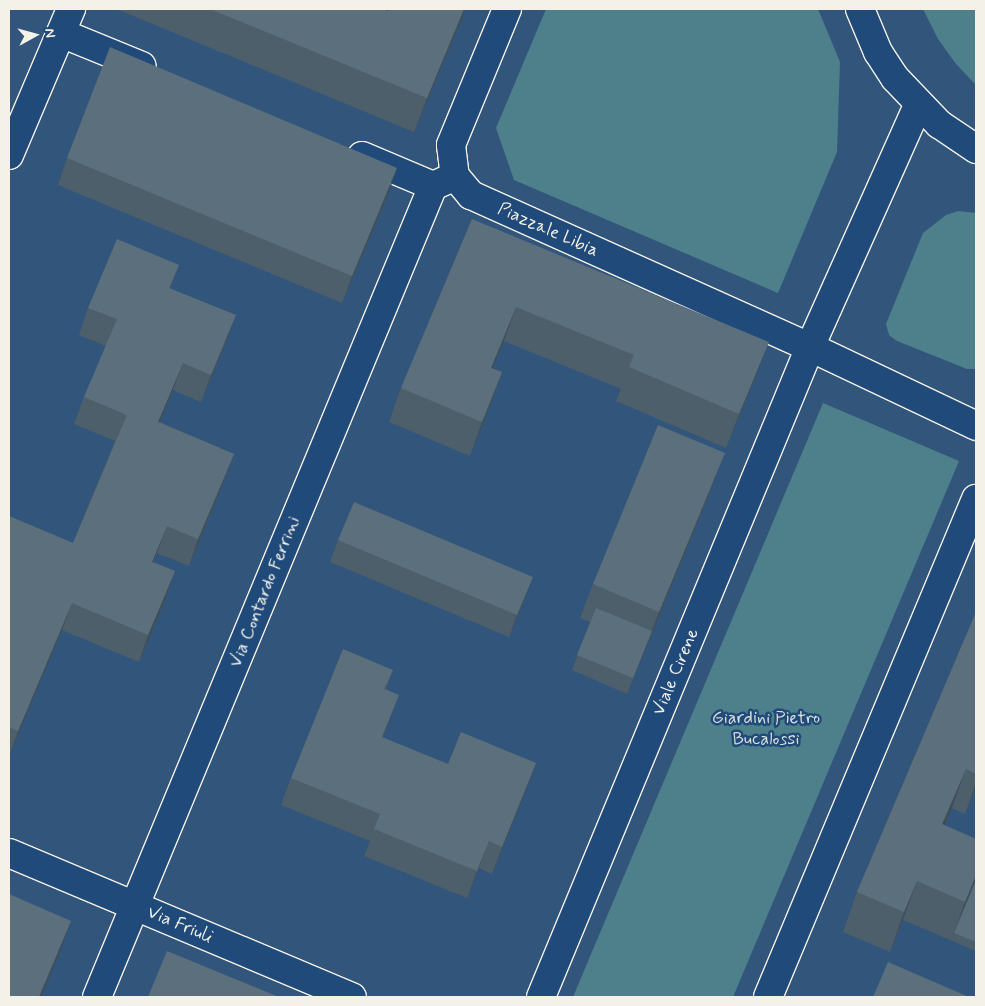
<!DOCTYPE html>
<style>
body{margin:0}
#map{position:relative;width:985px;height:1006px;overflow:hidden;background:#31557b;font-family:Mynerve,sans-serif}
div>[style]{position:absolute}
.green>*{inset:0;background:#4e808c}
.roads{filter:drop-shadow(1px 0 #f4f1e8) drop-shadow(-1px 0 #f4f1e8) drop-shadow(0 1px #f4f1e8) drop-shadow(0 -1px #f4f1e8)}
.street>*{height:28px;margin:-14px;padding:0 14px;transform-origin:14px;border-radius:14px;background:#1f4a7a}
.wall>*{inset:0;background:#4e5f6c}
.shaded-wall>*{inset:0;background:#404e58}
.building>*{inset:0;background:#5b6f7d}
span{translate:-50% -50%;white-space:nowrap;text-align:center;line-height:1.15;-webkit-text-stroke:5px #1f4a7a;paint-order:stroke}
.street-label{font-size:18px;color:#f4f1e8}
.park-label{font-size:18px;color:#dbe0da}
.frame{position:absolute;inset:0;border:10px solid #f4f1e8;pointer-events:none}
.north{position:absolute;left:10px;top:10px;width:50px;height:50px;-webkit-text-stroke:4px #1f4a7a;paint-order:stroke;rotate:83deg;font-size:14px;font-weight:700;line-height:20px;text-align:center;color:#f4f1e8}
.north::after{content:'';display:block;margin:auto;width:18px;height:22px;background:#f4f1e8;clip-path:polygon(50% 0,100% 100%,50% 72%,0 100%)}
</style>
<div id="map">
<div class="green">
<div style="clip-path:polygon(546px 9px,818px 9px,840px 62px,837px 152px,778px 293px,514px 180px,496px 128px)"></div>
<div style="clip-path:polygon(923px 9px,976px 9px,976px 85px,956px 64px,938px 39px)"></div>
<div style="clip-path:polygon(958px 211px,976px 213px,976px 369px,967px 369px,897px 341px,889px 335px,886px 324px,923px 233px,946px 215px)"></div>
<div style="clip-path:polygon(823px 403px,959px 461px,733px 997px,573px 997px)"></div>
</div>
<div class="roads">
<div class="street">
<div style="left:507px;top:9px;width:147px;rotate:112.4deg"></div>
<div style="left:451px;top:145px;width:31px;rotate:83deg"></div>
<div style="left:455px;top:176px;width:25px;rotate:50deg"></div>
<div style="left:471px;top:195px;width:372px;rotate:24.2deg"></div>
<div style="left:810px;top:347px;width:184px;rotate:25.4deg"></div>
<div style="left:860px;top:9px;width:47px;rotate:67.3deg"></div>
<div style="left:878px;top:52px;width:31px;rotate:57deg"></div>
<div style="left:895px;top:78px;width:64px;rotate:46.3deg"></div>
<div style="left:939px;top:124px;width:45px;rotate:34deg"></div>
<div style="left:61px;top:33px;width:87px;rotate:22.2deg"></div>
<div style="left:9px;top:155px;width:159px;rotate:-67deg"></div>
<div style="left:362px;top:156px;width:77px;rotate:22.9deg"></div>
<div style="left:433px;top:186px;width:17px;rotate:-24deg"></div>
<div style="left:9px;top:853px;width:372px;rotate:22.8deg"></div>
<div style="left:97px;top:997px;width:878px;rotate:-67.5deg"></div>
<div style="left:541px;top:997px;width:703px;rotate:-67.52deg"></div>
<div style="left:810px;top:347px;width:265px;rotate:-65.9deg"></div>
<div style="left:768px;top:997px;width:540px;rotate:-67.33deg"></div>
</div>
</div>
<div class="wall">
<div style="clip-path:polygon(120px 9px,382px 9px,388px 11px,389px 9px,466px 9px,414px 132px,119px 10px)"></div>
<div style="clip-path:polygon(67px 158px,388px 195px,342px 303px,58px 185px)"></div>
<div style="clip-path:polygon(472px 219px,756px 376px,726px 448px,616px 401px,621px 389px,504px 341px,492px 368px,502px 372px,490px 406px,470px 456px,389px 422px,401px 388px)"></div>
<div style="clip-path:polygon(179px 265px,170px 288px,226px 342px,201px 402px,173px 390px,160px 422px,234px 454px,224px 481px,189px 566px,157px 553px,154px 562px,175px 571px,166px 598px,139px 662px,62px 630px,9px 756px,9px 516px,73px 543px,115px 441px,74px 424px,84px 397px,106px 346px,79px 335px,88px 308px)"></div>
<div style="clip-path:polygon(712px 487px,627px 694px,572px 670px,590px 622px,580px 618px,593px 584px)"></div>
<div style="clip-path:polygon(338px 540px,525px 598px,509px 637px,330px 562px)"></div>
<div style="clip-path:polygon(976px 612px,976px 787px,965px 814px,952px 808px,944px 825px,976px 839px,976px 951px,903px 920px,890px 952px,843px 932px,857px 892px)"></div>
<div style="clip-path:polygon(393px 670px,386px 689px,399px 695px,383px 738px,448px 764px,536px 763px,526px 790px,492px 874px,479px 868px,467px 898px,364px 856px,370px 841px,281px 805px,291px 778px)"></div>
</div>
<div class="shaded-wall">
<div style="clip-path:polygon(464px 9px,466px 9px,414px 132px,427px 98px)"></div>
<div style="clip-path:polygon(397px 168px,388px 195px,342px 303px,352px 276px)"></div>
<div style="clip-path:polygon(516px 307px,504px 341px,478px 402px,491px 368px)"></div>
<div style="clip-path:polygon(236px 315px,226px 342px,201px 402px,211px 375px)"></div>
<div style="clip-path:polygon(769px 342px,756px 376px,726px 448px,739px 414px)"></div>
<div style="clip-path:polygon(183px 363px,173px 390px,149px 449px,158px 422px)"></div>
<div style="clip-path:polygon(502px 372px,490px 406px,470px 456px,482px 422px)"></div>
<div style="clip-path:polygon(725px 453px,712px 487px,627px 694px,659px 612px)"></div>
<div style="clip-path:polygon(234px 454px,224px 481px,189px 566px,198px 539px)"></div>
<div style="clip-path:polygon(167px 526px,157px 553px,143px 589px,152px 562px)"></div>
<div style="clip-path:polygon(175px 571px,166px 598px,139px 662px,148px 635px)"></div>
<div style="clip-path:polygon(533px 577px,525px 598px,509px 637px,517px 615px)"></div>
<div style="clip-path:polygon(72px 603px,62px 630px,9px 756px,18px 731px)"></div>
<div style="clip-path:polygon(399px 695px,389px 722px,372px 764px,382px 737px)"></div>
<div style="clip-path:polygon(536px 763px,526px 790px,492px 874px,502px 847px)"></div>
<div style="clip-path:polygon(966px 769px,952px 808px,928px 864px,942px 824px)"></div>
<div style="clip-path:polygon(976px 783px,976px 787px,965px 814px)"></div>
<div style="clip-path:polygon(489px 841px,479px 868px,467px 898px,477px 871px)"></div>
<div style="clip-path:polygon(976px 875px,976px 881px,951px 941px,965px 902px)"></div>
<div style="clip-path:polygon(917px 881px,903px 920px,890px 952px,904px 912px)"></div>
<div style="clip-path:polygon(71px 921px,59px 955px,41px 997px,39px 997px)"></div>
</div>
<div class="building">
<div style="clip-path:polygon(210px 9px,382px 9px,388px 11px,389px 9px,464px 9px,427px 98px)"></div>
<div style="clip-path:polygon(110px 47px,397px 168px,352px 276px,67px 158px)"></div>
<div style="clip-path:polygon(472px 219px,769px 342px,739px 414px,629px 367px,634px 355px,516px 307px,491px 368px,502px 372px,482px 422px,401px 388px)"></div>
<div style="clip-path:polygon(117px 239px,179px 265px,169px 288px,236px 315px,211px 375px,183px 363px,158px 422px,234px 454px,198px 539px,167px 526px,152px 562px,175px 571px,148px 635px,72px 603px,18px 731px,9px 727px,9px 516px,73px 543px,127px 415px,84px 397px,117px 319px,88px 308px)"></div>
<div style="clip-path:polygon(658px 425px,725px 453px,659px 612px,593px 584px)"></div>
<div style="clip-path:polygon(354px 502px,533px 577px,517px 615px,338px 540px)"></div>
<div style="clip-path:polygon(596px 608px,652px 631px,633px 678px,577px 655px)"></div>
<div style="clip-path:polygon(976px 612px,976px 774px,966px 769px,942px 824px,976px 839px,976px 875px,965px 902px,917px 881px,904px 912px,857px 892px)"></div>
<div style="clip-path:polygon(343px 649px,393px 670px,384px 689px,399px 695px,382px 737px,448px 764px,461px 732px,536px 763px,502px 847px,489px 841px,477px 871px,374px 829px,380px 814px,291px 778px)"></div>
<div style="clip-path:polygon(976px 880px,976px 942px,954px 933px)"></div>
<div style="clip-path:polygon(9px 894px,71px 921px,39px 997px,9px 997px)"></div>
<div style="clip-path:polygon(167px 951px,279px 997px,148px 997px)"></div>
<div style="clip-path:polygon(888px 962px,969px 997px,873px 997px)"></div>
</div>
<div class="street-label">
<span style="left:548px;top:230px;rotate:24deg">Piazzale Libia</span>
<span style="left:265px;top:592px;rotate:-68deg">Via Contardo Ferrini</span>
<span style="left:676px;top:672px;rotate:-67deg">Viale Cirene</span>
<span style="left:180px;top:925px;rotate:23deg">Via Friuli</span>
</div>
<div class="park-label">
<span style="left:766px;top:729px">Giardini Pietro<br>Bucalossi</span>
</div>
<div class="frame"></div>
<div class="north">N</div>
</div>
